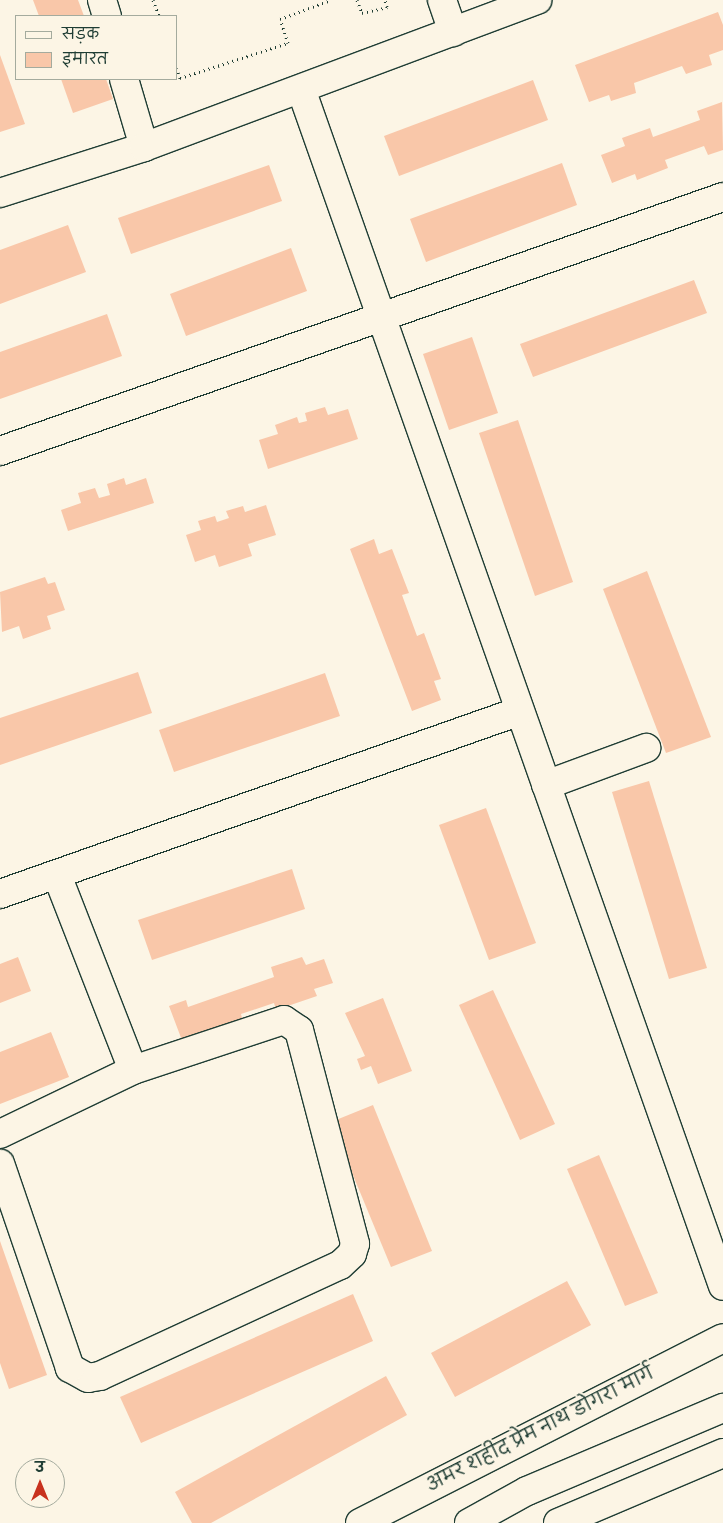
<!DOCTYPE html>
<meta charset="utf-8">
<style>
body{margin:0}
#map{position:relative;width:723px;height:1523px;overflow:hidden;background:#fcf5e5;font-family:"Indie Flower","Playpen Sans Deva",sans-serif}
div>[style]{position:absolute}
.building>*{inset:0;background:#f9c7a9}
.path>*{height:3px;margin-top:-1.5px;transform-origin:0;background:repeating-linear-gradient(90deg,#1f3d34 0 1px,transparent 0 5px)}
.roads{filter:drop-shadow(1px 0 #1f3d34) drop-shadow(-1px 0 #1f3d34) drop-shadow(0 1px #1f3d34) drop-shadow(0 -1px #1f3d34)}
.minor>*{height:28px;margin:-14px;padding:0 14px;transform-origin:14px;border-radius:14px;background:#fcf5e5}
span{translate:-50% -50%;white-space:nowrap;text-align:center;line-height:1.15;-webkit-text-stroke:4px #fcf5e5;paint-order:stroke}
.street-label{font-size:18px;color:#1f3d34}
.legend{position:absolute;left:15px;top:15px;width:162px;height:65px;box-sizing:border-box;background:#fcf5e5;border:1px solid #a4ab9e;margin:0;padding:6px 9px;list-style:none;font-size:15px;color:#1f3d34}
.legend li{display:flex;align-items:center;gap:10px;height:25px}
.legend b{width:25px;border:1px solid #a4ab9e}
.north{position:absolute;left:15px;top:1458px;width:50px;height:50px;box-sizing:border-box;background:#fcf5e5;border:1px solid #a4ab9e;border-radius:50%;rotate:0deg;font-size:14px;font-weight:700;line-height:20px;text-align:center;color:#1f3d34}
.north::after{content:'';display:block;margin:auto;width:18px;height:22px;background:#c8321e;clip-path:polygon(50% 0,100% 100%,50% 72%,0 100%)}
</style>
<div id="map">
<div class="building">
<div style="clip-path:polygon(33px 0,78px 0,84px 16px,39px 16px)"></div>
<div style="clip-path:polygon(718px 12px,723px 25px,723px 50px,709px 55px,712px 65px,686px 74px,682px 66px,634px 83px,636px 93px,611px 101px,609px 95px,589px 102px,575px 65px)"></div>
<div style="clip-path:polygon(0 55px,25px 124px,0 132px)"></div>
<div style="clip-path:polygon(61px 79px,106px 79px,113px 99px,73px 113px)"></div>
<div style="clip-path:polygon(533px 80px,548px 120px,399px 176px,384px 136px)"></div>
<div style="clip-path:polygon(722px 102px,723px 150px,708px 155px,704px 146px,665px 160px,668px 168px,637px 180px,635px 174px,612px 183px,601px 155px,625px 146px,622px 138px,650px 128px,653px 137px,700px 120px,697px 111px)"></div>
<div style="clip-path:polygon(562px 163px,577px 205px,426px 262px,410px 219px)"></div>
<div style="clip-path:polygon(269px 165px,282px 201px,131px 254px,118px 218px)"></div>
<div style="clip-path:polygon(68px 225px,86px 272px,0 304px,0 250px)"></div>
<div style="clip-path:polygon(291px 248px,307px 291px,186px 336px,170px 294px)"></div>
<div style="clip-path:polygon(694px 280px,707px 313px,533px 377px,520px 344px)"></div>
<div style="clip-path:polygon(107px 314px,122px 356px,0 399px,0 352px)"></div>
<div style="clip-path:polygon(472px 337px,498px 413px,449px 430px,423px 354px)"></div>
<div style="clip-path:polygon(325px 407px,328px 415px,348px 409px,358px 439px,268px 469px,259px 440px,278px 434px,275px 425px,297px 417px,299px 423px,307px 421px,305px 413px)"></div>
<div style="clip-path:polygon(518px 420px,573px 582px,535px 596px,479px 433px)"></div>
<div style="clip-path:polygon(124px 478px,126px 485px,146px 478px,154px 503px,68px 531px,61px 510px,81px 503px,78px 493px,95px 488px,99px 498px,110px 495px,107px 484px)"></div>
<div style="clip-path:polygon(266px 505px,276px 535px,248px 544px,252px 556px,219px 567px,215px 555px,195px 562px,186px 535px,201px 530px,198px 521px,215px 516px,217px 522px,229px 518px,226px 511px,243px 506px,245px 512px)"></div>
<div style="clip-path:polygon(374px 539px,379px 554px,392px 549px,409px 593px,402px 595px,417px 636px,424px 633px,441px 679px,434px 681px,441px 700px,412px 711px,350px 549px)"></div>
<div style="clip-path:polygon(647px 571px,711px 737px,666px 753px,603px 589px)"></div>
<div style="clip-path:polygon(45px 577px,48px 584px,55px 582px,65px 610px,47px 616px,51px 629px,23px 639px,19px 626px,2px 632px,0 592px)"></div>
<div style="clip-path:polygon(138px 672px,152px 713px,0 765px,0 718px)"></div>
<div style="clip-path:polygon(325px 673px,340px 716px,174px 772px,159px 730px)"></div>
<div style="clip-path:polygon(649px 781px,707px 968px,669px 979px,612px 792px)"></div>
<div style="clip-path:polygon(486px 808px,536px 943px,489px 960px,439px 825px)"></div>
<div style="clip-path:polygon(292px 869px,305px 909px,152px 960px,138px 920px)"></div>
<div style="clip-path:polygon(18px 957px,31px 991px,0 1003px,0 964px)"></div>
<div style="clip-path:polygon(302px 957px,306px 965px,324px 959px,333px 983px,314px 989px,317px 996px,276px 1010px,274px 1003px,241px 1014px,243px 1022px,183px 1043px,169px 1006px,186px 1000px,188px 1007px,274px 977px,271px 967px)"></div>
<div style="clip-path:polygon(493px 990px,555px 1124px,520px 1140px,459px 1005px)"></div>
<div style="clip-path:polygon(383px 998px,412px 1071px,378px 1084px,371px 1066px,361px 1070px,357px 1059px,365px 1056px,345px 1013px)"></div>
<div style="clip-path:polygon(51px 1032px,69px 1077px,0 1104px,0 1052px)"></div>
<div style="clip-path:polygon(373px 1105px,432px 1251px,391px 1267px,331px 1122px)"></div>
<div style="clip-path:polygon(599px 1155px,658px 1293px,625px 1306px,567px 1169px)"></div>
<div style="clip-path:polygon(0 1241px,47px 1375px,9px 1389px,0 1363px)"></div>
<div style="clip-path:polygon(567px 1281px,591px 1325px,455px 1397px,431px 1353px)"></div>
<div style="clip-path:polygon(353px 1294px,373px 1341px,141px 1443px,120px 1397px)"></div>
<div style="clip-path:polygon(386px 1376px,407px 1415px,211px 1523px,192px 1523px,175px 1492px)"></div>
</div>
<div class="path">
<div style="left:153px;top:0;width:17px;rotate:69deg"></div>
<div style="left:357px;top:0;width:14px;rotate:69deg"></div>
<div style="left:362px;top:13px;width:26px;rotate:-13deg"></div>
<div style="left:387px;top:7px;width:7px;rotate:-106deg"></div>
<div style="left:176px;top:68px;width:11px;rotate:68deg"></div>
<div style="left:180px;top:78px;width:114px;rotate:-18deg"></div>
<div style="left:288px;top:43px;width:25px;rotate:-108deg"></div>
<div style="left:280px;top:19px;width:54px;rotate:-20.4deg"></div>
</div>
<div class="roads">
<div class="minor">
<div style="left:102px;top:0;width:17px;rotate:73deg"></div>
<div style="left:442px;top:0;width:34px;rotate:71deg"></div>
<div style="left:124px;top:79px;width:71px;rotate:73.6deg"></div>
<div style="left:301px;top:89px;width:1269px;rotate:70.58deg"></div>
<div style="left:0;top:193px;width:151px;rotate:-17.7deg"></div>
<div style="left:144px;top:147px;width:420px;rotate:-20.5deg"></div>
<div style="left:0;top:451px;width:766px;rotate:-19.36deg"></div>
<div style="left:546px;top:785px;width:107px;rotate:-20.3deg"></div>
<div style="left:57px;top:875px;width:209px;rotate:68.7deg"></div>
<div style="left:0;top:894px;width:551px;rotate:-19.39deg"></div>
<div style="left:0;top:1134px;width:148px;rotate:-25.7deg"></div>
<div style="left:133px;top:1070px;width:159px;rotate:-18.3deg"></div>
<div style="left:284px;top:1020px;width:18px;rotate:34deg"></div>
<div style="left:299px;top:1030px;width:221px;rotate:75.3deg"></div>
<div style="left:355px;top:1244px;width:10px;rotate:107deg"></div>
<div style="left:352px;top:1254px;width:16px;rotate:137deg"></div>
<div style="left:340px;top:1265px;width:264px;rotate:155.2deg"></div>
<div style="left:100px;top:1376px;width:12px;rotate:171deg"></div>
<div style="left:88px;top:1378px;width:21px;rotate:-151deg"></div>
<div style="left:70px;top:1368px;width:216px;rotate:-108.9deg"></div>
<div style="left:360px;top:1523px;width:407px;rotate:-27deg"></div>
<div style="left:469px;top:1523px;width:66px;rotate:-28.9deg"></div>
<div style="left:527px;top:1491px;width:213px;rotate:-23deg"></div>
<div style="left:558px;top:1523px;width:179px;rotate:-23deg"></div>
</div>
</div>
<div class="street-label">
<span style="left:541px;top:1431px;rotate:-27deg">अमर शहीद प्रेम नाथ डोगरा मार्ग</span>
</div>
<ul class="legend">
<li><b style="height:6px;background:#fcf5e5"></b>सड़क</li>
<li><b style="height:14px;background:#f9c7a9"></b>इमारत</li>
</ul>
<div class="north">उ</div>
</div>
